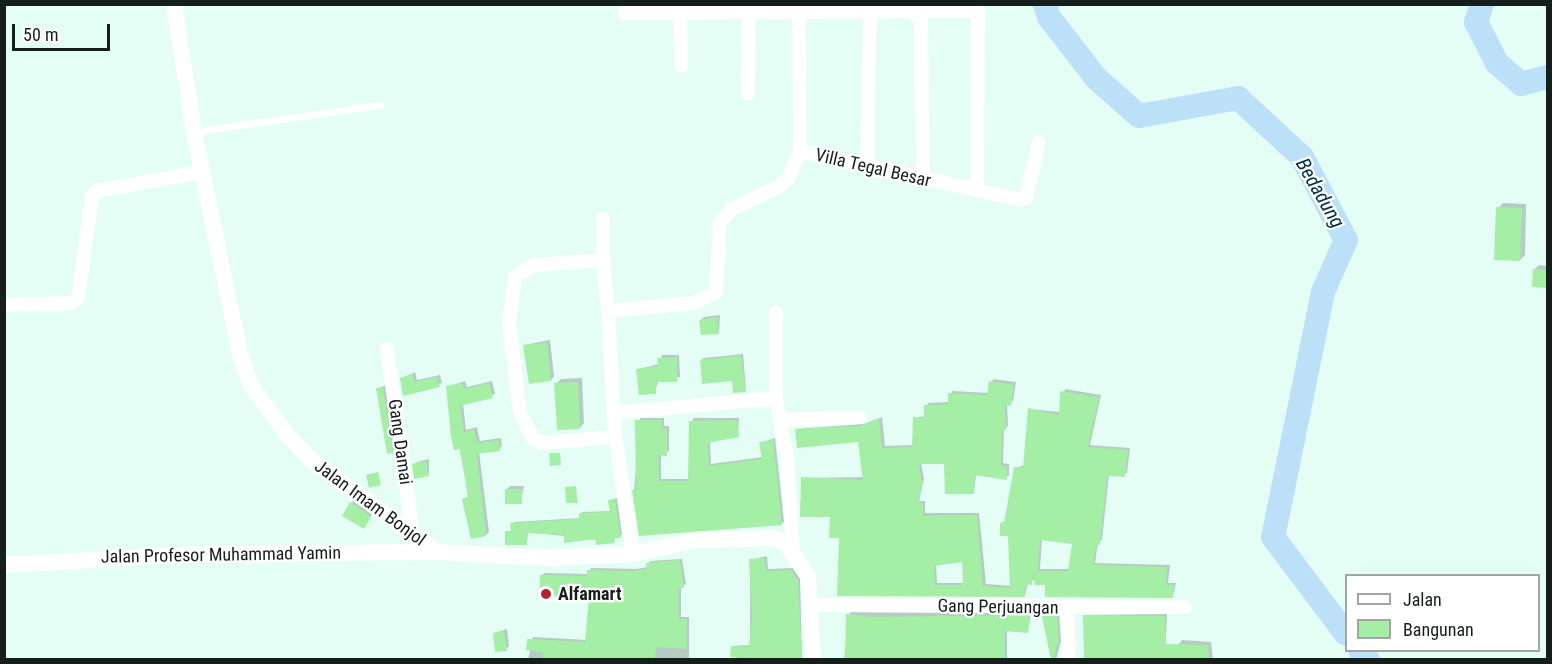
<!DOCTYPE html>
<style>
body{margin:0}
#map{position:relative;width:1552px;height:664px;overflow:hidden;background:#e4fef6;font-family:"Roboto Condensed",sans-serif}
div>[style]{position:absolute}
.shadow>*{inset:0;background:#0003}
.river>*{height:24px;margin:-12px;padding:0 12px;transform-origin:12px;border-radius:12px;background:#bce0f8}
.building>*{inset:0;background:#a4efa5}
.service>*{height:7px;margin:-3.5px;padding:0 3.5px;transform-origin:3.5px;border-radius:3.5px;background:#fff}
.minor>*{height:14px;margin:-7px;padding:0 7px;transform-origin:7px;border-radius:7px;background:#fff}
.tertiary>*{height:16px;margin:-8px;padding:0 8px;transform-origin:8px;border-radius:8px;background:#fff}
.dots>*{width:16px;height:16px;translate:-50% -50%;box-sizing:border-box;border:3px solid #fff;border-radius:50%}
span{translate:-50% -50%;white-space:nowrap;text-align:center;line-height:1.15;-webkit-text-stroke:4.5px #fff;paint-order:stroke}
.street-label{font-size:18px;color:#151e1b}
.poi-label{font-size:18px;color:#151e1b;font-weight:700}
.left{translate:0 -50%;text-align:left}
.water-label{font-size:20px;color:#002e45;font-style:italic}
.frame{position:absolute;inset:0;border:6px solid #151e1b;pointer-events:none}
.legend{position:absolute;left:1345px;top:574px;width:195px;height:78px;box-sizing:border-box;background:#fff;border:2px solid #a1a5a4;margin:0;padding:8px 10px;list-style:none;font-size:18px;color:#151e1b}
.legend li{display:flex;align-items:center;gap:12px;height:30px}
.legend b{width:30px;border:2px solid #a1a5a4}
.scale{position:absolute;left:12px;top:24px;width:98px;height:27px;box-sizing:border-box;border:3px solid #151e1b;border-top:0;padding-left:8px;font-size:18px;line-height:21px;white-space:nowrap;color:#151e1b;-webkit-text-stroke:4px #fff;paint-order:stroke}
</style>
<div id="map">
<div class="shadow">
<div style="clip-path:polygon(1503px 203px,1526px 204px,1525px 255px,1520px 260px,1498px 208px)"></div>
<div style="clip-path:polygon(1539px 265px,1548px 266px,1548px 286px,1535px 269px)"></div>
<div style="clip-path:polygon(720px 315px,719px 332px,701px 320px,704px 317px)"></div>
<div style="clip-path:polygon(550px 340px,554px 377px,551px 380px,524px 345px)"></div>
<div style="clip-path:polygon(743px 354px,746px 390px,701px 360px,704px 358px)"></div>
<div style="clip-path:polygon(662px 355px,679px 355px,680px 377px,658px 381px,655px 392px,638px 369px,659px 364px)"></div>
<div style="clip-path:polygon(415px 372px,417px 380px,440px 375px,442px 383px,404px 394px,402px 378px)"></div>
<div style="clip-path:polygon(582px 378px,584px 423px,580px 428px,556px 384px,561px 379px)"></div>
<div style="clip-path:polygon(evenodd,993px 379px,1016px 382px,1013px 401px,1007px 404px,1008px 426px,1004px 429px,1003px 463px,1009px 464px,1009px 476px,976px 474px,974px 492px,946px 463px,921px 463px,924px 479px,919px 501px,925px 501px,925px 513px,979px 513px,986px 584px,1011px 586px,1009px 534px,1001px 523px,1006px 521px,1015px 468px,1025px 465px,1030px 409px,1061px 412px,1065px 389px,1101px 395px,1090px 445px,1130px 448px,1127px 473px,1109px 474px,1102px 540px,1098px 543px,1095px 563px,1170px 565px,1168px 583px,1176px 583px,1173px 596px,1046px 584px,1035px 579px,1028px 583px,1025px 596px,839px 595px,841px 537px,832px 516px,802px 478px,864px 477px,860px 441px,797px 429px,864px 424px,882px 417px,885px 446px,913px 445px,915px 418px,926px 416px,928px 403px,949px 402px,952px 391px,989px 393px,993px 379px,1042px 539px,1073px 543px,1070px 569px,1040px 569px,1042px 539px,993px 379px,964px 560px,965px 583px,937px 583px,936px 564px,964px 560px)"></div>
<div style="clip-path:polygon(465px 381px,467px 387px,492px 381px,495px 394px,463px 404px,466px 430px,477px 427px,480px 441px,501px 438px,502px 447px,479px 452px,489px 532px,486px 535px,463px 499px,469px 496px,447px 387px)"></div>
<div style="clip-path:polygon(386px 385px,395px 449px,392px 452px,378px 389px)"></div>
<div style="clip-path:polygon(640px 418px,664px 418px,664px 426px,669px 426px,669px 451px,661px 454px,661px 479px,689px 479px,693px 418px,739px 418px,738px 435px,710px 441px,711px 464px,763px 457px,760px 443px,775px 438px,784px 521px,782px 524px,634px 491px)"></div>
<div style="clip-path:polygon(429px 459px,429px 474px,414px 465px,417px 462px)"></div>
<div style="clip-path:polygon(510px 486px,524px 486px,521px 502px,507px 489px)"></div>
<div style="clip-path:polygon(617px 498px,622px 535px,615px 537px,614px 542px,528px 532px,527px 543px,507px 532px,512px 530px,514px 522px,581px 518px,582px 512px,611px 511px,610px 500px)"></div>
<div style="clip-path:polygon(353px 501px,372px 514px,366px 525px,344px 515px)"></div>
<div style="clip-path:polygon(767px 556px,768px 569px,794px 568px,800px 577px,802px 660px,738px 660px,733px 646px,750px 645px,750px 560px)"></div>
<div style="clip-path:polygon(682px 559px,686px 584px,681px 587px,681px 617px,689px 617px,689px 660px,528px 660px,533px 637px,587px 640px,590px 595px,542px 576px,544px 573px,589px 574px,591px 568px,636px 569px,648px 567px,650px 561px)"></div>
<div style="clip-path:polygon(850px 612px,1031px 613px,1028px 632px,1007px 630px,1007px 660px,844px 660px)"></div>
<div style="clip-path:polygon(1046px 614px,1059px 614px,1061px 641px,1056px 660px,1052px 660px)"></div>
<div style="clip-path:polygon(1167px 614px,1165px 660px,1086px 660px,1087px 615px)"></div>
<div style="clip-path:polygon(507px 629px,509px 646px,506px 649px,494px 633px)"></div>
<div style="clip-path:polygon(1182px 640px,1211px 642px,1213px 660px,1179px 660px,1178px 645px)"></div>
</div>
<div class="river">
<div style="left:1045px;top:4px;width:14px;rotate:73deg"></div>
<div style="left:1049px;top:17px;width:77px;rotate:52.4deg"></div>
<div style="left:1096px;top:78px;width:57px;rotate:41.5deg"></div>
<div style="left:1139px;top:116px;width:101px;rotate:-10.3deg"></div>
<div style="left:1238px;top:98px;width:87px;rotate:42.7deg"></div>
<div style="left:1302px;top:157px;width:94px;rotate:62.1deg"></div>
<div style="left:1346px;top:240px;width:57px;rotate:113.9deg"></div>
<div style="left:1323px;top:292px;width:250px;rotate:101.5deg"></div>
<div style="left:1273px;top:537px;width:121px;rotate:53deg"></div>
<div style="left:1482px;top:4px;width:19px;rotate:108deg"></div>
<div style="left:1476px;top:22px;width:46px;rotate:62.9deg"></div>
<div style="left:1497px;top:63px;width:32px;rotate:41deg"></div>
<div style="left:1521px;top:84px;width:28px;rotate:-15deg"></div>
<div style="left:1360px;top:650px;width:13px;rotate:51deg"></div>
</div>
<div class="building">
<div style="clip-path:polygon(1496px 207px,1522px 208px,1520px 261px,1494px 260px)"></div>
<div style="clip-path:polygon(1533px 269px,1548px 270px,1548px 288px,1532px 287px)"></div>
<div style="clip-path:polygon(717px 317px,719px 334px,701px 335px,699px 320px)"></div>
<div style="clip-path:polygon(547px 343px,551px 381px,529px 384px,523px 345px)"></div>
<div style="clip-path:polygon(741px 356px,746px 392px,733px 393px,732px 381px,702px 384px,700px 360px)"></div>
<div style="clip-path:polygon(677px 357px,677px 382px,656px 382px,656px 394px,639px 395px,636px 369px,658px 366px,657px 358px)"></div>
<div style="clip-path:polygon(413px 374px,414px 382px,437px 377px,440px 387px,403px 396px,400px 378px)"></div>
<div style="clip-path:polygon(evenodd,989px 381px,1014px 385px,1011px 406px,1005px 405px,1006px 430px,1002px 430px,1001px 466px,1007px 466px,1007px 480px,974px 475px,974px 494px,945px 494px,944px 464px,919px 464px,922px 483px,918px 503px,923px 503px,923px 516px,977px 515px,983px 586px,1010px 588px,1008px 536px,1000px 536px,1000px 523px,1004px 523px,1014px 467px,1023px 468px,1028px 408px,1059px 415px,1060px 391px,1099px 397px,1088px 447px,1128px 450px,1125px 477px,1107px 476px,1100px 545px,1096px 545px,1093px 565px,1167px 567px,1166px 585px,1174px 585px,1173px 598px,1045px 597px,1045px 585px,1035px 585px,1033px 575px,1032px 585px,1026px 584px,1025px 597px,837px 596px,839px 538px,829px 538px,830px 517px,800px 517px,801px 477px,863px 480px,858px 442px,797px 448px,795px 429px,860px 426px,879px 419px,882px 448px,912px 447px,913px 417px,924px 418px,924px 405px,948px 404px,948px 393px,987px 395px,989px 381px,1040px 540px,1072px 544px,1068px 571px,1038px 571px,1040px 540px,989px 381px,962px 562px,963px 585px,935px 585px,934px 566px,962px 562px)"></div>
<div style="clip-path:polygon(578px 382px,580px 429px,557px 430px,554px 383px)"></div>
<div style="clip-path:polygon(462px 383px,464px 389px,489px 383px,493px 398px,460px 406px,464px 432px,474px 429px,477px 443px,499px 440px,500px 451px,477px 454px,486px 536px,471px 539px,462px 499px,468px 497px,460px 449px,454px 450px,451px 437px,446px 386px)"></div>
<div style="clip-path:polygon(383px 387px,393px 453px,387px 454px,376px 388px)"></div>
<div style="clip-path:polygon(635px 420px,662px 420px,662px 428px,667px 428px,667px 456px,658px 455px,659px 481px,688px 481px,689px 421px,737px 420px,739px 437px,708px 443px,709px 466px,762px 459px,759px 442px,773px 440px,782px 525px,639px 536px,632px 490px,636px 490px)"></div>
<div style="clip-path:polygon(549px 453px,560px 453px,561px 465px,550px 466px)"></div>
<div style="clip-path:polygon(426px 461px,429px 476px,414px 479px,412px 464px)"></div>
<div style="clip-path:polygon(378px 472px,381px 485px,369px 488px,366px 475px)"></div>
<div style="clip-path:polygon(576px 486px,578px 503px,566px 503px,565px 487px)"></div>
<div style="clip-path:polygon(505px 489px,522px 489px,522px 504px,505px 504px)"></div>
<div style="clip-path:polygon(615px 499px,621px 538px,614px 538px,615px 543px,596px 545px,596px 539px,564px 543px,564px 535px,527px 533px,527px 545px,505px 545px,505px 531px,511px 531px,510px 523px,579px 519px,579px 513px,610px 512px,608px 500px)"></div>
<div style="clip-path:polygon(350px 502px,371px 517px,364px 529px,342px 516px)"></div>
<div style="clip-path:polygon(765px 558px,766px 571px,791px 570px,798px 580px,802px 660px,730px 657px,731px 646px,749px 647px,752px 618px,749px 559px)"></div>
<div style="clip-path:polygon(680px 560px,684px 588px,679px 588px,679px 619px,687px 619px,687px 649px,656px 647px,655px 660px,543px 660px,543px 653px,526px 650px,527px 639px,585px 642px,589px 597px,540px 596px,540px 575px,587px 576px,587px 570px,632px 571px,647px 569px,646px 563px)"></div>
<div style="clip-path:polygon(846px 614px,870px 617px,1030px 615px,1028px 633px,1005px 631px,1005px 658px,845px 660px)"></div>
<div style="clip-path:polygon(1057px 615px,1059px 645px,1056px 646px,1055px 660px,1051px 660px,1042px 616px)"></div>
<div style="clip-path:polygon(1083px 615px,1165px 616px,1166px 644px,1208px 645px,1209px 660px,1084px 658px)"></div>
<div style="clip-path:polygon(504px 631px,507px 651px,495px 652px,493px 633px)"></div>
</div>
<div class="service">
<div style="left:194px;top:132px;width:188px;rotate:-8.3deg"></div>
</div>
<div class="minor">
<div style="left:799px;top:4px;width:147px;rotate:89.6deg"></div>
<div style="left:912px;top:11px;width:66px"></div>
<div style="left:680px;top:12px;width:54px;rotate:88.9deg"></div>
<div style="left:625px;top:13px;width:287px;rotate:-0.4deg"></div>
<div style="left:912px;top:11px;width:13px;rotate:45deg"></div>
<div style="left:921px;top:20px;width:159px;rotate:89.3deg"></div>
<div style="left:748px;top:94px;width:90px;rotate:-89.4deg"></div>
<div style="left:867px;top:166px;width:156px;rotate:-88.9deg"></div>
<div style="left:977px;top:190px;width:45px;rotate:12.8deg"></div>
<div style="left:1021px;top:200px;width:5px;rotate:-22deg"></div>
<div style="left:1026px;top:198px;width:57px;rotate:-76.9deg"></div>
<div style="left:603px;top:219px;width:41px;rotate:90deg"></div>
<div style="left:4px;top:305px;width:67px;rotate:-1.7deg"></div>
<div style="left:71px;top:303px;width:9px;rotate:-36deg"></div>
<div style="left:78px;top:298px;width:102px;rotate:-82.1deg"></div>
<div style="left:92px;top:197px;width:8px;rotate:-50deg"></div>
<div style="left:97px;top:191px;width:107px;rotate:-10.3deg"></div>
<div style="left:608px;top:311px;width:51px;rotate:-95.6deg"></div>
<div style="left:603px;top:260px;width:69px;rotate:175.9deg"></div>
<div style="left:534px;top:265px;width:22px;rotate:148deg"></div>
<div style="left:515px;top:277px;width:46px;rotate:97.4deg"></div>
<div style="left:509px;top:323px;width:91px;rotate:83deg"></div>
<div style="left:520px;top:413px;width:28px;rotate:63deg"></div>
<div style="left:533px;top:438px;width:9px;rotate:32deg"></div>
<div style="left:541px;top:443px;width:74px;rotate:-4.6deg"></div>
<div style="left:776px;top:312px;width:86px;rotate:90deg"></div>
<div style="left:776px;top:398px;width:61px;rotate:79.6deg"></div>
<div style="left:787px;top:458px;width:92px;rotate:86.3deg"></div>
<div style="left:387px;top:349px;width:187px;rotate:82deg"></div>
<div style="left:615px;top:413px;width:162px;rotate:-5.3deg"></div>
<div style="left:782px;top:420px;width:78px;rotate:-2.2deg"></div>
<div style="left:633px;top:554px;width:118px;rotate:-98.7deg"></div>
<div style="left:615px;top:437px;width:126px;rotate:-93.2deg"></div>
<div style="left:608px;top:311px;width:86px;rotate:-5.3deg"></div>
<div style="left:694px;top:303px;width:25px;rotate:-27deg"></div>
<div style="left:716px;top:292px;width:70px;rotate:-86.7deg"></div>
<div style="left:720px;top:222px;width:18px;rotate:-47deg"></div>
<div style="left:732px;top:209px;width:53px;rotate:-25.6deg"></div>
<div style="left:780px;top:186px;width:11px;rotate:-41deg"></div>
<div style="left:788px;top:179px;width:30px;rotate:-67deg"></div>
<div style="left:800px;top:151px;width:181px;rotate:12.4deg"></div>
<div style="left:977px;top:190px;width:186px;rotate:-89.7deg"></div>
<div style="left:811px;top:605px;width:374px;rotate:0.3deg"></div>
<div style="left:1067px;top:608px;width:52px;rotate:87.8deg"></div>
</div>
<div class="tertiary">
<div style="left:174px;top:4px;width:130px;rotate:81.1deg"></div>
<div style="left:194px;top:132px;width:228px;rotate:78.3deg"></div>
<div style="left:240px;top:355px;width:33px;rotate:70deg"></div>
<div style="left:251px;top:386px;width:65px;rotate:53.1deg"></div>
<div style="left:290px;top:438px;width:30px;rotate:46deg"></div>
<div style="left:311px;top:460px;width:156px;rotate:36.1deg"></div>
<div style="left:437px;top:552px;width:112px;rotate:3.1deg"></div>
<div style="left:549px;top:558px;width:84px;rotate:-2.7deg"></div>
<div style="left:633px;top:554px;width:66px;rotate:-12.3deg"></div>
<div style="left:697px;top:540px;width:76px;rotate:-1.5deg"></div>
<div style="left:773px;top:538px;width:13px;rotate:23deg"></div>
<div style="left:785px;top:543px;width:40px;rotate:55.1deg"></div>
<div style="left:808px;top:576px;width:84px;rotate:86.6deg"></div>
<div style="left:4px;top:565px;width:195px;rotate:-3.2deg"></div>
<div style="left:199px;top:554px;width:238px;rotate:-0.5deg"></div>
</div>
<div class="dots">
<div style="left:546px;top:594px;background:#b42231"></div>
</div>
<div class="street-label">
<span style="left:873px;top:168px;rotate:13deg">Villa Tegal Besar</span>
<span style="left:400px;top:442px;rotate:82deg">Gang Damai</span>
<span style="left:370px;top:503px;rotate:36deg">Jalan Imam Bonjol</span>
<span style="left:221px;top:555px;rotate:-1deg">Jalan Profesor Muhammad Yamin</span>
<span style="left:998px;top:607px;rotate:1deg">Gang Perjuangan</span>
</div>
<div class="poi-label">
<span class="left" style="left:558px;top:594px">Alfamart</span>
</div>
<div class="water-label">
<span style="left:1320px;top:193px;rotate:60deg">Bedadung</span>
</div>
<div class="frame"></div>
<ul class="legend">
<li><b style="height:8px;background:#fff"></b>Jalan</li>
<li><b style="height:16px;background:#a4efa5"></b>Bangunan</li>
</ul>
<div class="scale">50 m</div>
</div>
